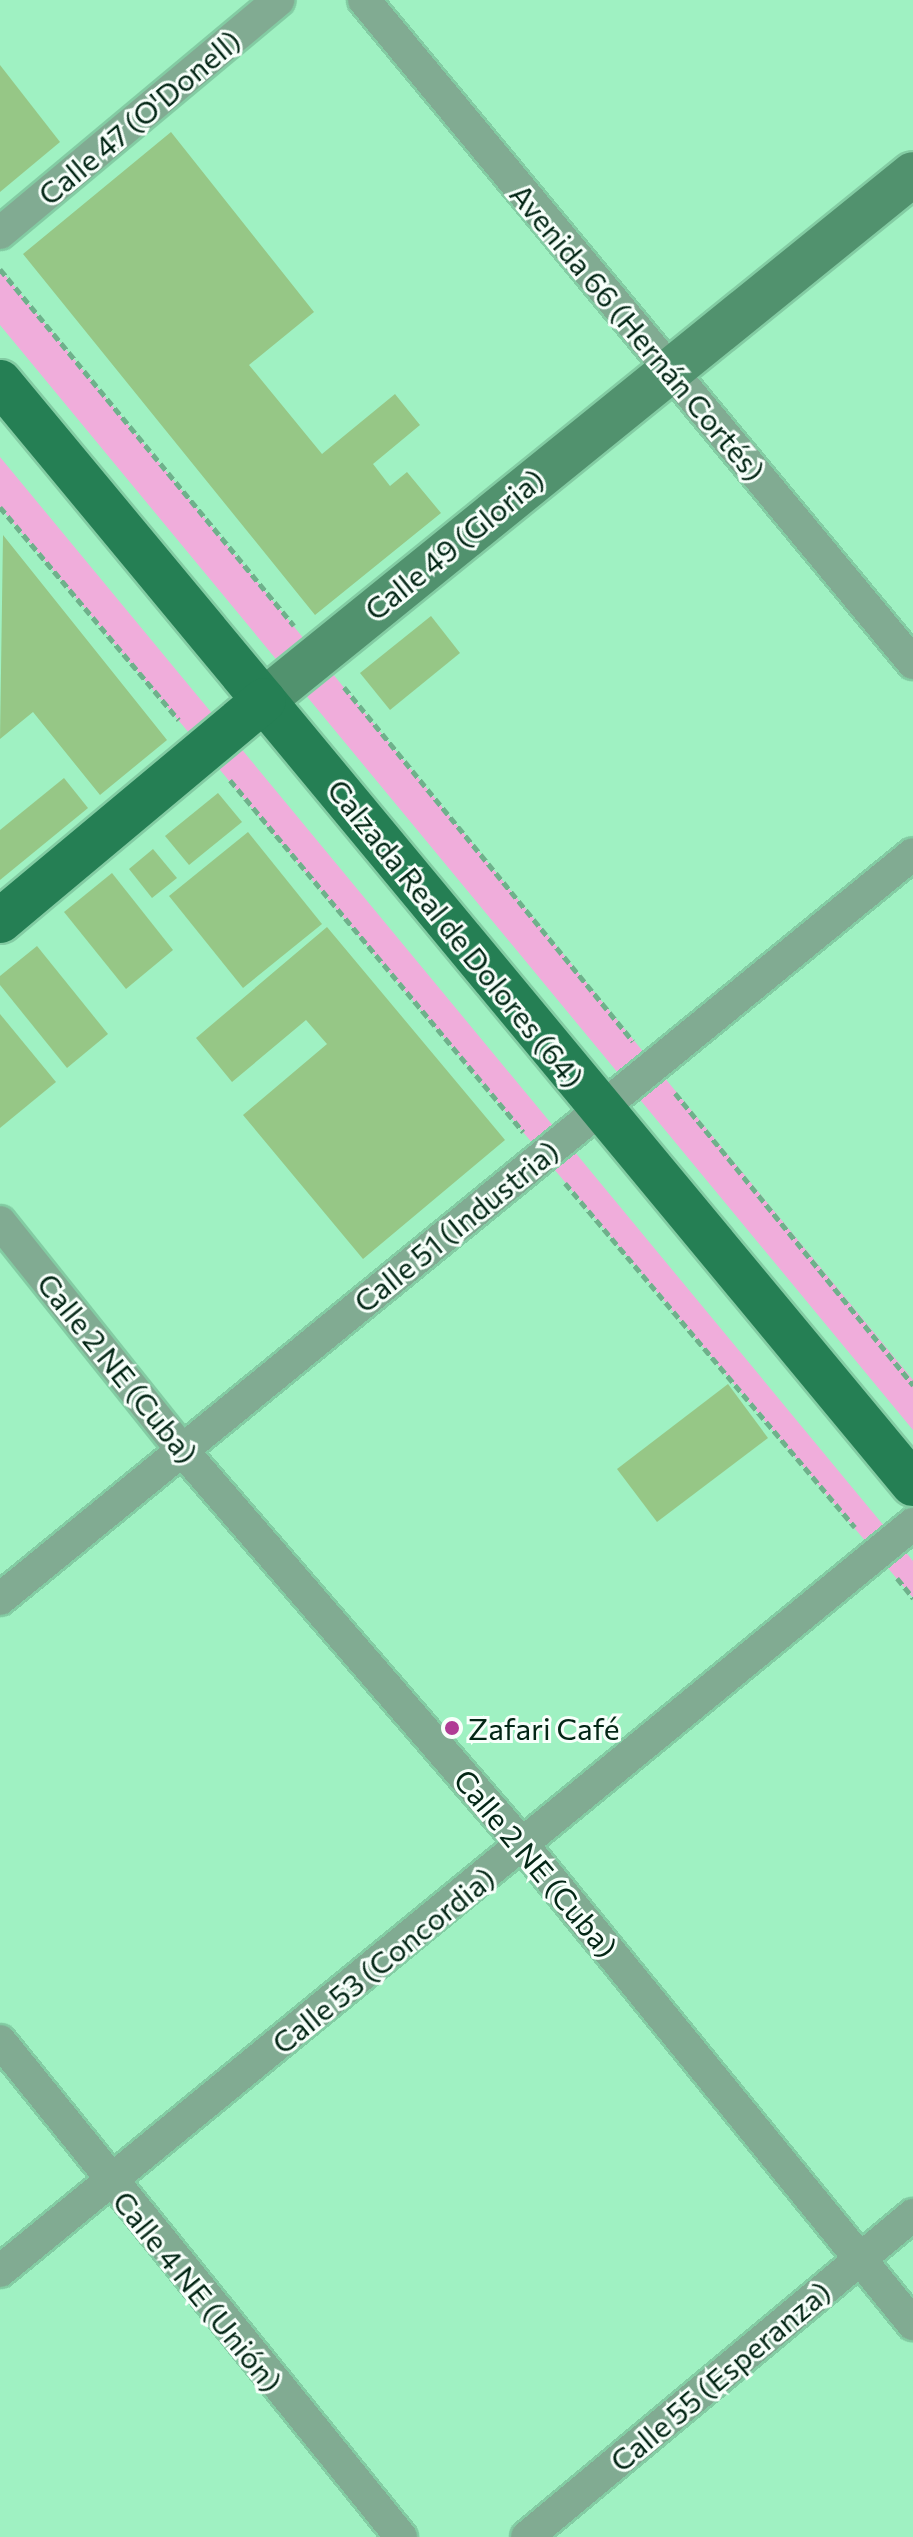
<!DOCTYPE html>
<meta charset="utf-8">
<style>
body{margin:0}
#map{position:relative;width:913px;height:2537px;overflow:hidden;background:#9ff1c2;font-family:Commissioner,sans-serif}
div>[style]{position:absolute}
.green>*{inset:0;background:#f0addb}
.building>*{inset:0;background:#96c786}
.path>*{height:5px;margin-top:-2.5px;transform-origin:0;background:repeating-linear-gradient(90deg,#6eb18b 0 8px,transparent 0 12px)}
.roads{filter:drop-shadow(2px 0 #83cca3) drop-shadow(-2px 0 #83cca3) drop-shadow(0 2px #83cca3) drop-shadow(0 -2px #83cca3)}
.street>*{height:32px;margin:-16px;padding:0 16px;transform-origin:16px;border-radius:16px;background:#81ab92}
.secondary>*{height:44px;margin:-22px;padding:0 22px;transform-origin:22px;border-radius:22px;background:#51926e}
.primary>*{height:44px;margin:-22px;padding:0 22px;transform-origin:22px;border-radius:22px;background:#257f54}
.dots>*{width:22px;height:22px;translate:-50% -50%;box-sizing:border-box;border:4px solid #f7fffa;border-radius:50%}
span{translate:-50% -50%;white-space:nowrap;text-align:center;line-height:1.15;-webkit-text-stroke:6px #f7fffa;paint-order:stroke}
.street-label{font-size:30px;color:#032615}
.poi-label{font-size:30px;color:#032615}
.left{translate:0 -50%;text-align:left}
</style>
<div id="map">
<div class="green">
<div style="clip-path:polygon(0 269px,913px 1380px,913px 1430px,0 325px)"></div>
<div style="clip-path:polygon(0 457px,913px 1561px,913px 1598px,0 507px)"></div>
</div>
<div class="building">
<div style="clip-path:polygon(0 65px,60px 142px,0 192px)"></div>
<div style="clip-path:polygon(171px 132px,314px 312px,249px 365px,322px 454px,395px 394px,420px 425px,373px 464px,390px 486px,407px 472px,441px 513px,315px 615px,23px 254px)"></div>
<div style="clip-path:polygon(3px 535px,167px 740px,100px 795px,33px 712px,0 739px)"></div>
<div style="clip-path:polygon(431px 616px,460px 653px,390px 710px,360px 673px)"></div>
<div style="clip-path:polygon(64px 778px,88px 808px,0 880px,0 830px)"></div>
<div style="clip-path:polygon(218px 793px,242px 822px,189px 865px,165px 836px)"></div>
<div style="clip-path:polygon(248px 832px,322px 924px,243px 988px,169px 896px)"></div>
<div style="clip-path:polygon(153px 849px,177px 878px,152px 898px,129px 869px)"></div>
<div style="clip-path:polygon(112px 873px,173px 950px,126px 989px,64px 912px)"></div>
<div style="clip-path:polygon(327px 927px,505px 1140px,363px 1259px,243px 1115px,327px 1044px,306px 1020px,232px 1082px,196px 1038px)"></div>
<div style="clip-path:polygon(37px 946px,108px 1034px,67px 1068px,0 985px,0 976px)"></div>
<div style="clip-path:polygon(0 1014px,56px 1082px,0 1128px)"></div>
<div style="clip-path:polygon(728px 1384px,768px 1438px,657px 1522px,617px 1469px)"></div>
</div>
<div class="path">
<div style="left:0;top:269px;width:462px;rotate:50.5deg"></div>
<div style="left:0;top:507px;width:278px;rotate:50deg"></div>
<div style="left:344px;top:687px;width:457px;rotate:50.8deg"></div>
<div style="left:230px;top:780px;width:458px;rotate:50.2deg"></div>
<div style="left:675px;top:1093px;width:377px;rotate:50.8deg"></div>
<div style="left:565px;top:1183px;width:450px;rotate:49.9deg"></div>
<div style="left:897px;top:1578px;width:26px;rotate:51deg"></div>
</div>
<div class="roads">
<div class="street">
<div style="left:364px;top:0;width:861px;rotate:50.37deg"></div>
<div style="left:0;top:233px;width:363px;rotate:-39.9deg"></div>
<div style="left:0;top:1222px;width:292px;rotate:51.4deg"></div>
<div style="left:182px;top:1450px;width:522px;rotate:49.2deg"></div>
<div style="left:523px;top:1845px;width:618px;rotate:50.85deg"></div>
<div style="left:0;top:1599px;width:1178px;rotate:-39.21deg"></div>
<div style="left:0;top:2041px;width:638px;rotate:51.05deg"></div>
<div style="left:0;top:2271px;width:1180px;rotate:-39.29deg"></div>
<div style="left:527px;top:2537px;width:503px;rotate:-39.83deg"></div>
</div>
<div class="secondary">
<div style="left:264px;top:700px;width:835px;rotate:-39.02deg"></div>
</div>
<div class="primary">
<div style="left:0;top:382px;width:1431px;rotate:50.36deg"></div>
<div style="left:0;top:921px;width:344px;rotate:-39.9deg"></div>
</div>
</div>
<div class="dots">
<div style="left:452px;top:1728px;background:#b03c95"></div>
</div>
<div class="street-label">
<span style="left:139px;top:117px;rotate:-40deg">Calle 47 (O'Donell)</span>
<span style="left:638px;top:332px;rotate:50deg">Avenida 66 (Hernán Cortés)</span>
<span style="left:454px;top:544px;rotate:-39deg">Calle 49 (Gloria)</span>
<span style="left:456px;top:933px;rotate:51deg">Calzada Real de Dolores (64)</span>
<span style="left:456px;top:1226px;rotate:-39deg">Calle 51 (Industria)</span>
<span style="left:118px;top:1368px;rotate:51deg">Calle 2 NE (Cuba)</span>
<span style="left:536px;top:1863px;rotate:50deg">Calle 2 NE (Cuba)</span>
<span style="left:383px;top:1960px;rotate:-39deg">Calle 53 (Concordia)</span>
<span style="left:198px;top:2291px;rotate:51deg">Calle 4 NE (Unión)</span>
<span style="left:720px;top:2376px;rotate:-40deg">Calle 55 (Esperanza)</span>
</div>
<div class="poi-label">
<span class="left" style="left:468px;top:1728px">Zafari Café</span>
</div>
</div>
